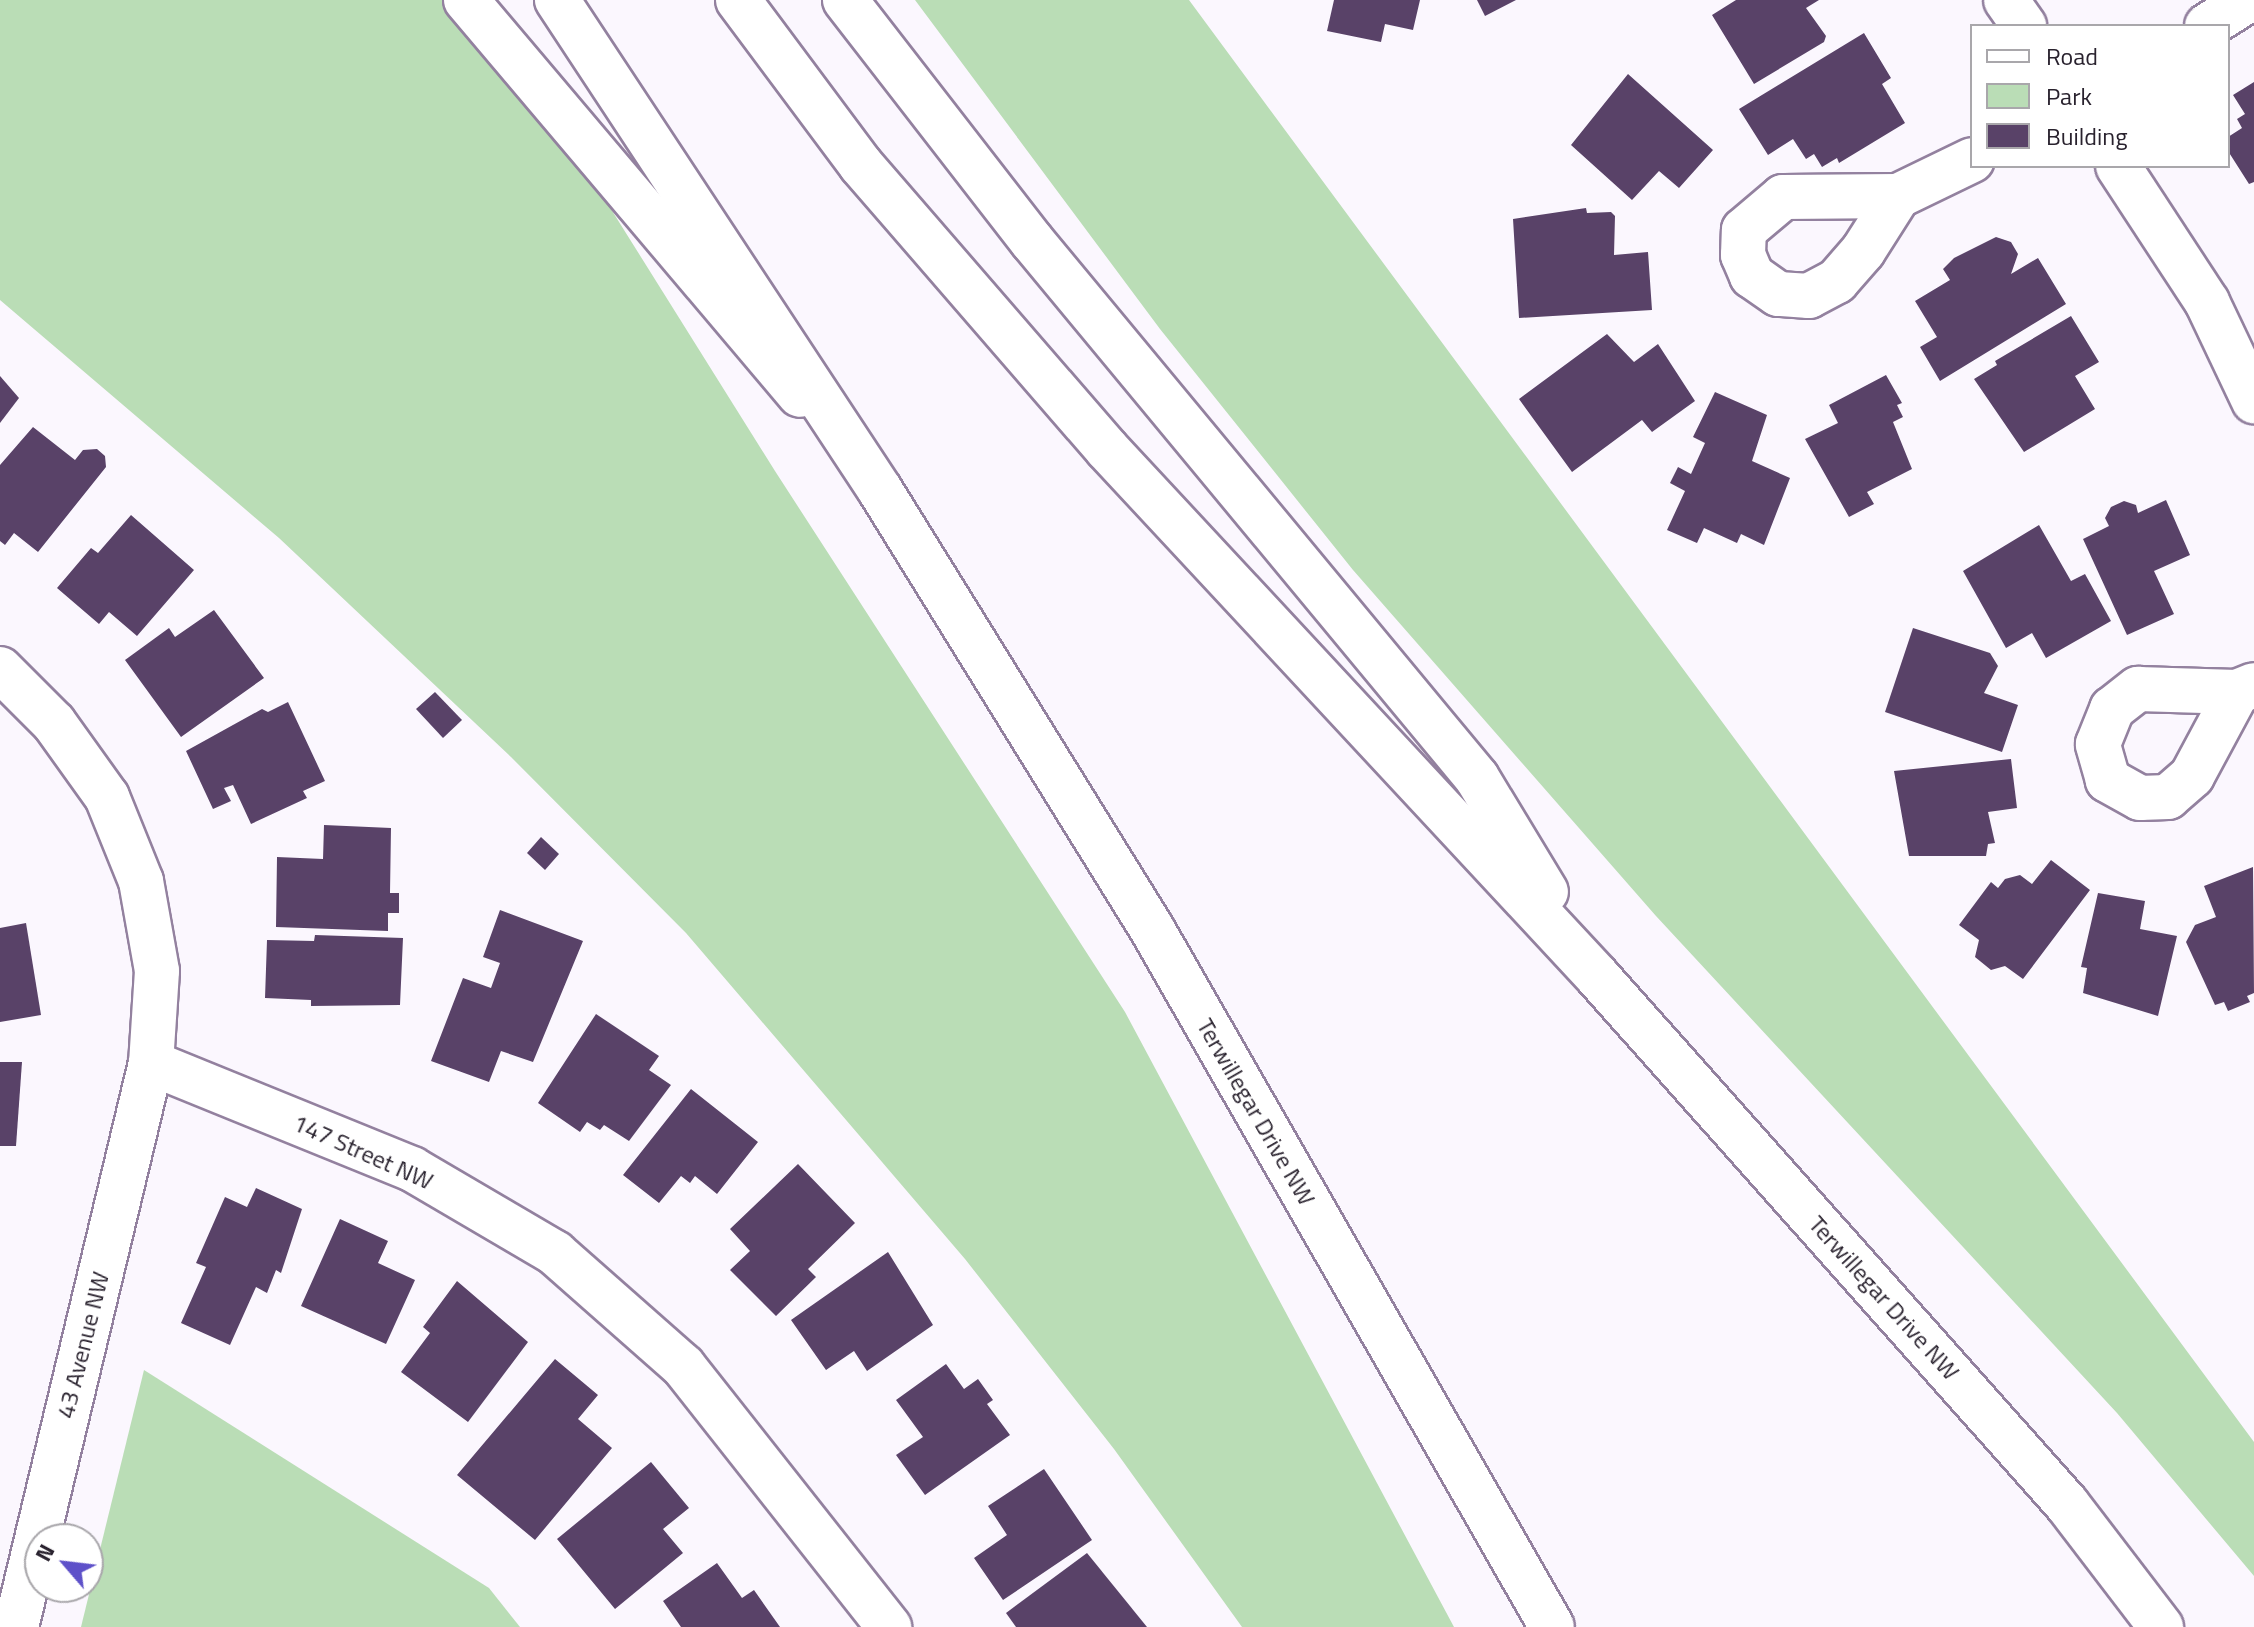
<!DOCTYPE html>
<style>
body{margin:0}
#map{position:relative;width:2254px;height:1627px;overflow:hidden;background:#fbf7fe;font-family:"Titillium Web",sans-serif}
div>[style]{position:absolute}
.green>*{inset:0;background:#baddb6}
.building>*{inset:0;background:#594268}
.roads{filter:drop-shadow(2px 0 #93819f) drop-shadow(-2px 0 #93819f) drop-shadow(0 2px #93819f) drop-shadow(0 -2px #93819f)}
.minor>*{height:44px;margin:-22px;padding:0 22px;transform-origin:22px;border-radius:22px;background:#fff}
.major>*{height:44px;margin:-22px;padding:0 22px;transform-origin:22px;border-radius:22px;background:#fff}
.highway>*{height:44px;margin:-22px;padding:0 22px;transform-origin:22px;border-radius:22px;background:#fff}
span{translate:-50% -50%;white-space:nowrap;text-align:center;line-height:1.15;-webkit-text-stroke:8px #fff;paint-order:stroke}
.street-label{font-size:24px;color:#29222e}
.legend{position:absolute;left:1970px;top:24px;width:260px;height:144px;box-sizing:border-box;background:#fff;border:2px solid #a9a7ab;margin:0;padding:10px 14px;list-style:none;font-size:24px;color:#29222e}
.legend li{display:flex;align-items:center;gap:16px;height:40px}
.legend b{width:40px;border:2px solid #a9a7ab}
.north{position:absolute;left:24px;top:1523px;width:80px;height:80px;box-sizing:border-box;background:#fff;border:2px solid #a9a7ab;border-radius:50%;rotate:298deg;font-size:22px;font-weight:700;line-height:32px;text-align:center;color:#29222e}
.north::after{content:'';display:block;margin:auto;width:28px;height:36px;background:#5e51c9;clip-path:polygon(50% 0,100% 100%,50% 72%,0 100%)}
</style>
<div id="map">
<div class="green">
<div style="clip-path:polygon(0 0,480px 0,775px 471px,1125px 1012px,1454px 1627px,1242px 1627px,1114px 1449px,965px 1259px,686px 933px,511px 757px,279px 538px,0 300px)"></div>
<div style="clip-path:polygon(915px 0,1189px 0,2254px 1442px,2254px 1576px,2117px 1413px,1656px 916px,1353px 570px,1160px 329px)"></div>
<div style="clip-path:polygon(144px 1370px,489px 1588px,520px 1627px,81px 1627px)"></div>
</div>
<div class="building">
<div style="clip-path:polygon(1334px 0,1420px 0,1413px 30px,1385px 24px,1381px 42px,1327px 31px)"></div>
<div style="clip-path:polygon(1477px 0,1516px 0,1485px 16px)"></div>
<div style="clip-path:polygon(1736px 0,1819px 0,1806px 8px,1826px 36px,1824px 42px,1754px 84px,1712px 15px)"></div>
<div style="clip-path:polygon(1864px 33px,1891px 78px,1882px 84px,1905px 123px,1839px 163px,1837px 158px,1822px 167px,1814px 154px,1806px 159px,1793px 139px,1768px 155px,1739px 109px)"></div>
<div style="clip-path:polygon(1628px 74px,1713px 150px,1679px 188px,1659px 171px,1632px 200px,1571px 145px)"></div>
<div style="clip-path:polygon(2254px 82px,2254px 182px,2249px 184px,2228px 151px,2228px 137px,2242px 128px,2237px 119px,2245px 114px,2233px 95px)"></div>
<div style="clip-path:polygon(1586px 208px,1587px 213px,1611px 212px,1615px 216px,1614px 255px,1648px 252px,1652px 310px,1519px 318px,1513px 219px)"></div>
<div style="clip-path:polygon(1996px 237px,2011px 242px,2018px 254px,2011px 274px,2038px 258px,2066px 304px,1940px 381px,1920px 347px,1937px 337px,1915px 301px,1950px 280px,1943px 269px,1954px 258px)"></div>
<div style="clip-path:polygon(2071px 316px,2099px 362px,2075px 376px,2095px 409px,2024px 452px,1974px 379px,1997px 365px,1995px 361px)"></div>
<div style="clip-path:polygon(1607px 334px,1634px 362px,1658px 344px,1695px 401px,1652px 432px,1642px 420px,1572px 472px,1519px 399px)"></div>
<div style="clip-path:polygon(1886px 375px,1902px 403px,1897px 405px,1903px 417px,1893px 422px,1912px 469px,1867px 492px,1874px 504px,1849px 517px,1805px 439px,1838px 423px,1829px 405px)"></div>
<div style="clip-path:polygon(0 376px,19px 398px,0 423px)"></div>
<div style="clip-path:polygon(1715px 392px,1767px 415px,1752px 461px,1790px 478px,1764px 545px,1741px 534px,1737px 543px,1704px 528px,1697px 543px,1667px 530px,1685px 491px,1670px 483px,1678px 467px,1691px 474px,1705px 443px,1693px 437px)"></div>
<div style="clip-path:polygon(33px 427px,75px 460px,83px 450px,97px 449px,105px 456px,106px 467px,38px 552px,14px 533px,5px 545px,0 541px,0 465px)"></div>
<div style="clip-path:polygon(2166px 500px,2190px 555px,2154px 571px,2174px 614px,2127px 635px,2083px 539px,2109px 526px,2105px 518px,2111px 507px,2124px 501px,2136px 505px,2138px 513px)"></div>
<div style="clip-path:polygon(131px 515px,194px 570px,137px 636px,109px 612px,99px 624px,57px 588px,91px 548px,98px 553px)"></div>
<div style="clip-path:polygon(2039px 525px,2071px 581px,2085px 574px,2111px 621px,2046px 658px,2032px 633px,2006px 648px,1963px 571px)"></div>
<div style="clip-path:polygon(214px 610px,264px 678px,181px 737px,125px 660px,169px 628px,175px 637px)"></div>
<div style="clip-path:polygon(1913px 628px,1990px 653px,1998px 666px,1984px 693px,2018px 705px,2002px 752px,1885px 712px)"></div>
<div style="clip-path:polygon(435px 692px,462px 720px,443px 738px,416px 709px)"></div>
<div style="clip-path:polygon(288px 702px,325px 781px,303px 791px,307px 798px,251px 824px,233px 785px,224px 788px,231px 801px,213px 809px,186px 751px,262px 709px,268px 712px)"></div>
<div style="clip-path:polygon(2011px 759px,2017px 808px,1988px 812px,1995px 843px,1988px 844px,1986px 856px,1909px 856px,1894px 771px)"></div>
<div style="clip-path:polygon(324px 825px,391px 828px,390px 893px,399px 893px,399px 913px,388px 913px,388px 931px,276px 927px,277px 857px,323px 859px)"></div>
<div style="clip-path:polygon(541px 837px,559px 854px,545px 870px,527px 853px)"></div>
<div style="clip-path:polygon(2051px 860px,2090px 890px,2023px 979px,2005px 966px,1991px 970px,1975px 957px,1979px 940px,1959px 925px,1991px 882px,1998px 888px,2005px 879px,2020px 875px,2032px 884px)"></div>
<div style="clip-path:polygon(2253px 867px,2254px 993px,2247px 996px,2250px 1002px,2228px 1011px,2224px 1002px,2215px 1005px,2186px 942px,2195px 925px,2216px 917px,2204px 886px)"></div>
<div style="clip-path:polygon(2098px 893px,2145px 901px,2140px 929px,2177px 936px,2158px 1016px,2083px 993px,2087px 968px,2081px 967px)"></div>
<div style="clip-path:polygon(500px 910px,583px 941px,533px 1062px,501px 1051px,489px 1082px,431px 1061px,463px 978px,491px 988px,500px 963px,483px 957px)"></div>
<div style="clip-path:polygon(26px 923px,41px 1015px,0 1022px,0 928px)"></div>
<div style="clip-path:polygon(315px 935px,403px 938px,400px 1005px,311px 1006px,311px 1000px,265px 998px,267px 940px,314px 941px)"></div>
<div style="clip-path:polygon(596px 1014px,659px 1056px,649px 1070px,671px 1085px,629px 1141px,604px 1125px,600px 1130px,587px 1122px,580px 1132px,538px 1103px)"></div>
<div style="clip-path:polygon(0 1062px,22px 1062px,16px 1146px,0 1146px)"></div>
<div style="clip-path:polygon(691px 1089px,758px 1142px,717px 1194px,695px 1176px,690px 1183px,681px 1176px,659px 1203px,623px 1175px)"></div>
<div style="clip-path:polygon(798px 1164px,855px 1223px,808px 1269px,816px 1277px,776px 1316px,730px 1270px,750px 1251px,730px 1229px)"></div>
<div style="clip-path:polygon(256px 1188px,302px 1209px,281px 1273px,276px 1270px,267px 1293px,256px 1287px,230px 1345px,181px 1323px,206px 1267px,196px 1263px,225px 1197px,247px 1207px)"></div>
<div style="clip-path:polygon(340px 1219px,388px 1241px,378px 1263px,415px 1280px,386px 1344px,301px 1306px)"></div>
<div style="clip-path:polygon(888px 1252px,933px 1325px,867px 1371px,854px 1351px,826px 1370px,791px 1320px)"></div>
<div style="clip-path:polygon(457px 1281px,528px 1342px,468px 1422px,401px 1372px,430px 1333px,423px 1327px)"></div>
<div style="clip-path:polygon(555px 1359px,598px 1395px,578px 1419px,612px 1448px,535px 1540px,457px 1475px)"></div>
<div style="clip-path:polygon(946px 1364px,964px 1389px,978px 1379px,993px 1400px,987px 1404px,1010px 1435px,925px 1495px,896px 1455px,923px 1437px,896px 1400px)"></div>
<div style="clip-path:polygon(651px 1462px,689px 1508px,663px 1529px,683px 1553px,615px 1609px,557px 1539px)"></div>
<div style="clip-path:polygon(1044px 1469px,1092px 1540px,1003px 1600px,974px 1558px,1007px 1535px,988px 1506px)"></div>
<div style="clip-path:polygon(1087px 1553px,1147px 1627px,1016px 1627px,1006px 1613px)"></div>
<div style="clip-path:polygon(717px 1563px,742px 1598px,754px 1590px,780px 1627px,681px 1627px,663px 1601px)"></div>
</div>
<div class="roads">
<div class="minor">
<div style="left:466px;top:0;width:517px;rotate:49.78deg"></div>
<div style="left:2006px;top:0;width:32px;rotate:55deg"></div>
<div style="left:2207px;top:26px;width:49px;rotate:-32.4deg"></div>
<div style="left:2118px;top:166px;width:163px;rotate:56.8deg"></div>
<div style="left:2207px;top:302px;width:110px;rotate:64.6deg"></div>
<div style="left:1898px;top:196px;width:65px;rotate:122.5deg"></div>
<div style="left:1863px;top:251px;width:40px;rotate:131deg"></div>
<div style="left:1837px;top:281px;width:32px;rotate:152deg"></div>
<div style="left:1809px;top:296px;width:31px;rotate:-176deg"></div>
<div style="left:1778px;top:294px;width:32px;rotate:-145deg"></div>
<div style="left:1752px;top:276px;width:23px;rotate:-113deg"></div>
<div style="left:1743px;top:255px;width:25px;rotate:-88deg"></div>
<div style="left:1744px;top:230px;width:51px;rotate:-40.2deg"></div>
<div style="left:1783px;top:197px;width:115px;rotate:-0.5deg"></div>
<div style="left:1898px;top:196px;width:82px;rotate:-25.9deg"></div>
<div style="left:0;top:669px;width:76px;rotate:45deg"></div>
<div style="left:54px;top:723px;width:91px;rotate:54.4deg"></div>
<div style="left:107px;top:797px;width:91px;rotate:68deg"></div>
<div style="left:141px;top:881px;width:91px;rotate:79.9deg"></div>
<div style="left:157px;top:971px;width:92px;rotate:93.7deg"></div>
<div style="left:151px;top:1063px;width:580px;rotate:103.46deg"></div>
<div style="left:2237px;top:692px;width:95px;rotate:118.2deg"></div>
<div style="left:2192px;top:776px;width:32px;rotate:139deg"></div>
<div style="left:2168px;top:797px;width:28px;rotate:178deg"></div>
<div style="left:2140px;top:798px;width:37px;rotate:-151deg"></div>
<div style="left:2108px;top:780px;width:37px;rotate:-106deg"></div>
<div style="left:2098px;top:744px;width:38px;rotate:-68deg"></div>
<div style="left:2112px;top:709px;width:33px;rotate:-38deg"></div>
<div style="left:2138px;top:689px;width:99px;rotate:1.7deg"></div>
<div style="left:2237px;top:692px;width:18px;rotate:-22deg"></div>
<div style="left:151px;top:1063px;width:282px;rotate:22.1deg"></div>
<div style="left:412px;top:1169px;width:166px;rotate:30.4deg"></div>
<div style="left:555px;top:1253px;width:171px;rotate:41.4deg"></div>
<div style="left:683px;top:1366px;width:333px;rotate:51.7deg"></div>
</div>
<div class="major">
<div style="left:1152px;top:929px;width:804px;rotate:60.18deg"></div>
<div style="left:1597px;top:976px;width:707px;rotate:48.33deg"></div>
<div style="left:2067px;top:1504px;width:155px;rotate:52.6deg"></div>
</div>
<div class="highway">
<div style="left:557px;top:0;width:587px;rotate:56.61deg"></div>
<div style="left:880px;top:490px;width:516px;rotate:58.22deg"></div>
<div style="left:738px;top:0;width:206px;rotate:53.3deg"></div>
<div style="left:861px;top:165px;width:376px;rotate:49.1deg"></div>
<div style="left:1107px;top:449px;width:720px;rotate:47.08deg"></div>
<div style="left:845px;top:0;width:305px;rotate:52.2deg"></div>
<div style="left:1032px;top:241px;width:697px;rotate:50.35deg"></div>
<div style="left:1477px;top:778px;width:133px;rotate:58.8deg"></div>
</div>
</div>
<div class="street-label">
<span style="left:1256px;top:1112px;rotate:60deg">Terwillegar Drive NW</span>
<span style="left:363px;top:1152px;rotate:24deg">147 Street NW</span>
<span style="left:1884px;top:1298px;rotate:48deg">Terwillegar Drive NW</span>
<span style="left:83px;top:1345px;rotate:-76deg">43 Avenue NW</span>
</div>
<ul class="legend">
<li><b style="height:10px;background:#fff"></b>Road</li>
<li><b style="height:22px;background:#baddb6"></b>Park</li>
<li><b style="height:22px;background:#594268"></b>Building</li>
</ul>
<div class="north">N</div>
</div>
